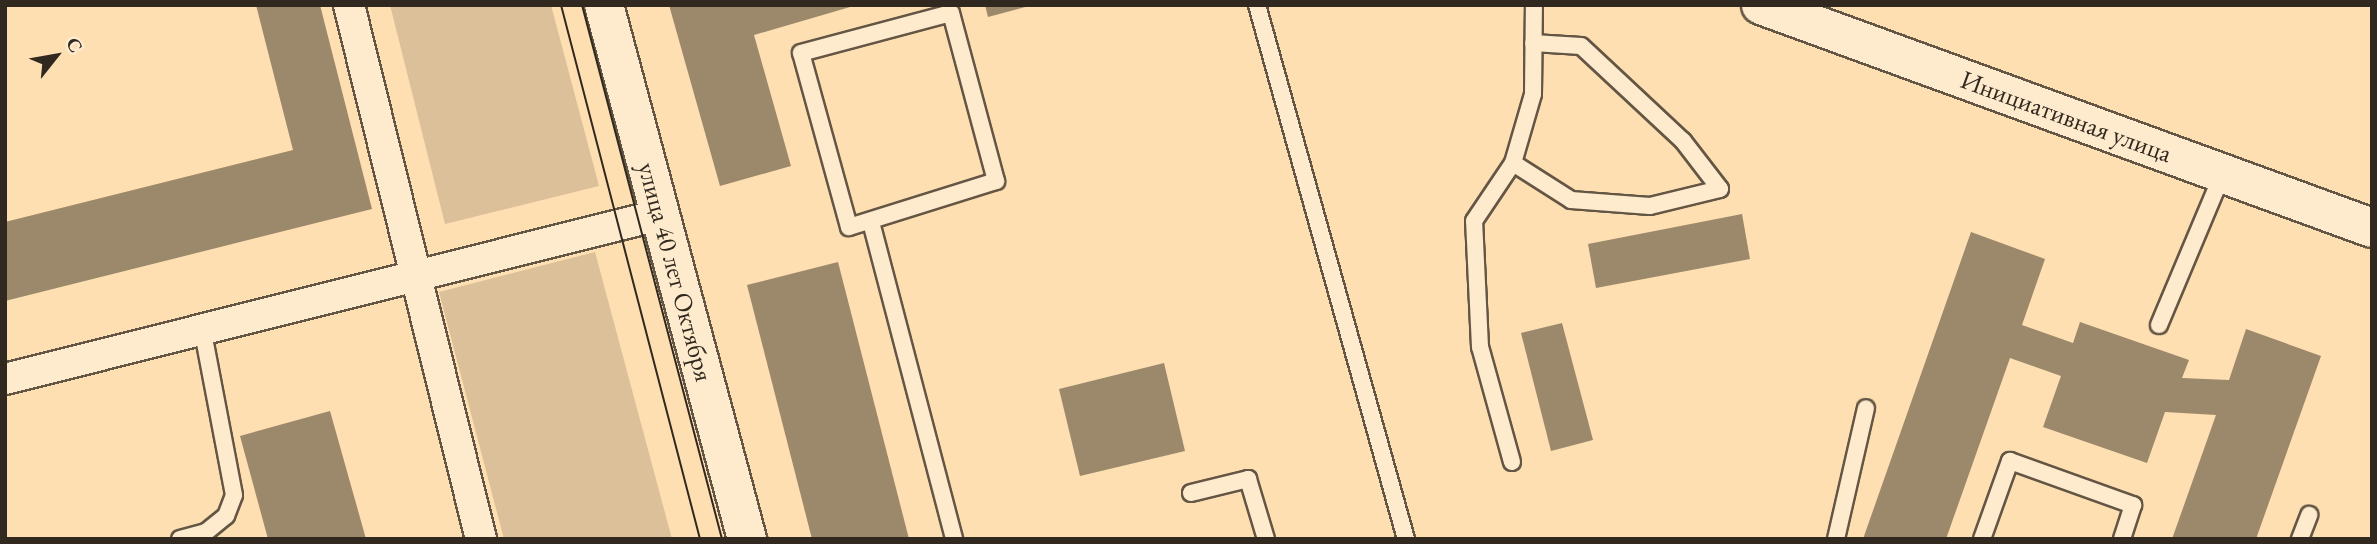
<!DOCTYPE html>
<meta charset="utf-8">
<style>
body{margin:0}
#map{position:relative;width:2377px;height:544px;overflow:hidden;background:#fedfb2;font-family:"EB Garamond",serif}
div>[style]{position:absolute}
.green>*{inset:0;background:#dbc099}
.building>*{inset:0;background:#9c886b}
.roads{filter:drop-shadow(2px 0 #645644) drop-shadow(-2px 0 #645644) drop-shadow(0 2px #645644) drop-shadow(0 -2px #645644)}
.lane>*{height:16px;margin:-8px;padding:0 8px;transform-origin:8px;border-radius:8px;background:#feeacd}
.street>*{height:30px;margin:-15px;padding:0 15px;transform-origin:15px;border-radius:15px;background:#feeacd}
.secondary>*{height:38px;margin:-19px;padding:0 19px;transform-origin:19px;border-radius:19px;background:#feeacd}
.tram>*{height:2px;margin:-1px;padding:0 1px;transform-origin:1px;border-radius:1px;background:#31291f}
span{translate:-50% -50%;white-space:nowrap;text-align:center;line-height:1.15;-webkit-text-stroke:5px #feeacd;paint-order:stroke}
.street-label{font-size:26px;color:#31291f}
.frame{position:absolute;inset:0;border:7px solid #31291f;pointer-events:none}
.north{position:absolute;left:21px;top:21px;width:70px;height:70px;-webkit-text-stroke:5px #feeacd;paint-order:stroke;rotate:59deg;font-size:19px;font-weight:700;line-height:28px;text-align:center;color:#31291f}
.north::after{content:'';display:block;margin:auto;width:24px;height:32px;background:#31291f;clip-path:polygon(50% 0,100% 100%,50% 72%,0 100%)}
</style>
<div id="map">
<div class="green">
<div style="clip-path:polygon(390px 5px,551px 5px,599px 186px,445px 224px)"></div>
<div style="clip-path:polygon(595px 252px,672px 539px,504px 539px,439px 292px)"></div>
</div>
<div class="building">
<div style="clip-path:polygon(256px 5px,320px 5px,372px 209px,5px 301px,5px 222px,293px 150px)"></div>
<div style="clip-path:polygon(669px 5px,857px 5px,754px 35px,791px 166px,720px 186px)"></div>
<div style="clip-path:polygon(985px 5px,1029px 5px,1029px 6px,988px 17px)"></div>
<div style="clip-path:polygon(1742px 214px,1750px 259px,1596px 288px,1588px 244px)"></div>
<div style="clip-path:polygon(1971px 232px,2045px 259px,2022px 325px,2073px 343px,2080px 322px,2189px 360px,2182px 378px,2229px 380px,2246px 329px,2321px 356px,2256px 539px,2172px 539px,2216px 415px,2165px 412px,2147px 463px,2043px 427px,2061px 376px,2010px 358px,1946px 539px,1863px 539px)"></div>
<div style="clip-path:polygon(838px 262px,909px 539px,812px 539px,747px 285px)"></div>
<div style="clip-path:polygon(1562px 323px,1593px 440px,1551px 451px,1521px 333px)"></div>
<div style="clip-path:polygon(1164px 363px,1185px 451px,1080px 476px,1059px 389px)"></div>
<div style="clip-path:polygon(330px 411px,366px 539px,268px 539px,240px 436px)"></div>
</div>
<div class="roads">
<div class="lane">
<div style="left:1257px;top:5px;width:554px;rotate:74.41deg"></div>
<div style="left:951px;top:13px;width:174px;rotate:75deg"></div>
<div style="left:996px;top:181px;width:154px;rotate:162.6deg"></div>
<div style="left:849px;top:227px;width:180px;rotate:-105.4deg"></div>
<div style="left:801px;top:53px;width:155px;rotate:-14.9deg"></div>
<div style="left:1513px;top:163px;width:69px;rotate:32.5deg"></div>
<div style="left:1571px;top:200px;width:79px;rotate:4.3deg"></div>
<div style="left:1650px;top:206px;width:72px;rotate:-13.7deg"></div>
<div style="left:1720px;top:189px;width:61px;rotate:-127.6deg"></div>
<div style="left:1683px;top:141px;width:139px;rotate:-137deg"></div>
<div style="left:1581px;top:46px;width:48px;rotate:-176.4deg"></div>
<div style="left:871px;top:222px;width:328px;rotate:75.3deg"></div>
<div style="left:2159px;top:325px;width:165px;rotate:-67.2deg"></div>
<div style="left:1512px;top:462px;width:119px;rotate:-105.5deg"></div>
<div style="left:1480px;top:347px;width:126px;rotate:-92.7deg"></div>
<div style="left:1474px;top:221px;width:70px;rotate:-56.1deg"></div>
<div style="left:1513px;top:163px;width:72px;rotate:-73.8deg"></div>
<div style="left:1533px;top:94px;width:89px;rotate:-89.4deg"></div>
<div style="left:1191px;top:493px;width:59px;rotate:-13.8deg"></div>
<div style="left:1248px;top:479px;width:63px;rotate:73.3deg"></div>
<div style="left:180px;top:539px;width:27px;rotate:-15deg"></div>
<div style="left:206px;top:532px;width:26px;rotate:-39deg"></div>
<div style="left:226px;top:516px;width:22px;rotate:-69deg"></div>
<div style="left:234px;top:495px;width:170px;rotate:-100.8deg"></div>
<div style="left:1836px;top:539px;width:134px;rotate:-77.1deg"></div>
<div style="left:1982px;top:539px;width:83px;rotate:-70.3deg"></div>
<div style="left:2010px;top:461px;width:131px;rotate:19.7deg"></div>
<div style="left:2133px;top:505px;width:36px;rotate:108deg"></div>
<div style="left:2300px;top:539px;width:26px;rotate:-69deg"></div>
</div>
<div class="street">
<div style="left:349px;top:5px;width:550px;rotate:76.12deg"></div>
<div style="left:5px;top:379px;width:674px;rotate:-14.08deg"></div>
</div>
<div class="secondary">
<div style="left:604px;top:5px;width:553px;rotate:75.01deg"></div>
<div style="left:1761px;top:5px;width:650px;rotate:20.05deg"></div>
</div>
</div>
<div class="tram">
<div style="left:561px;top:5px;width:552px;rotate:75.41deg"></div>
<div style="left:582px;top:5px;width:552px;rotate:75.31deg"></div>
</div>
<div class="street-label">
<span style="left:2066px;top:117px;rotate:20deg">Инициативная улица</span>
<span style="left:675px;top:272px;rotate:75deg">улица 40 лет Октября</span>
</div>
<div class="frame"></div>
<div class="north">С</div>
</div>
